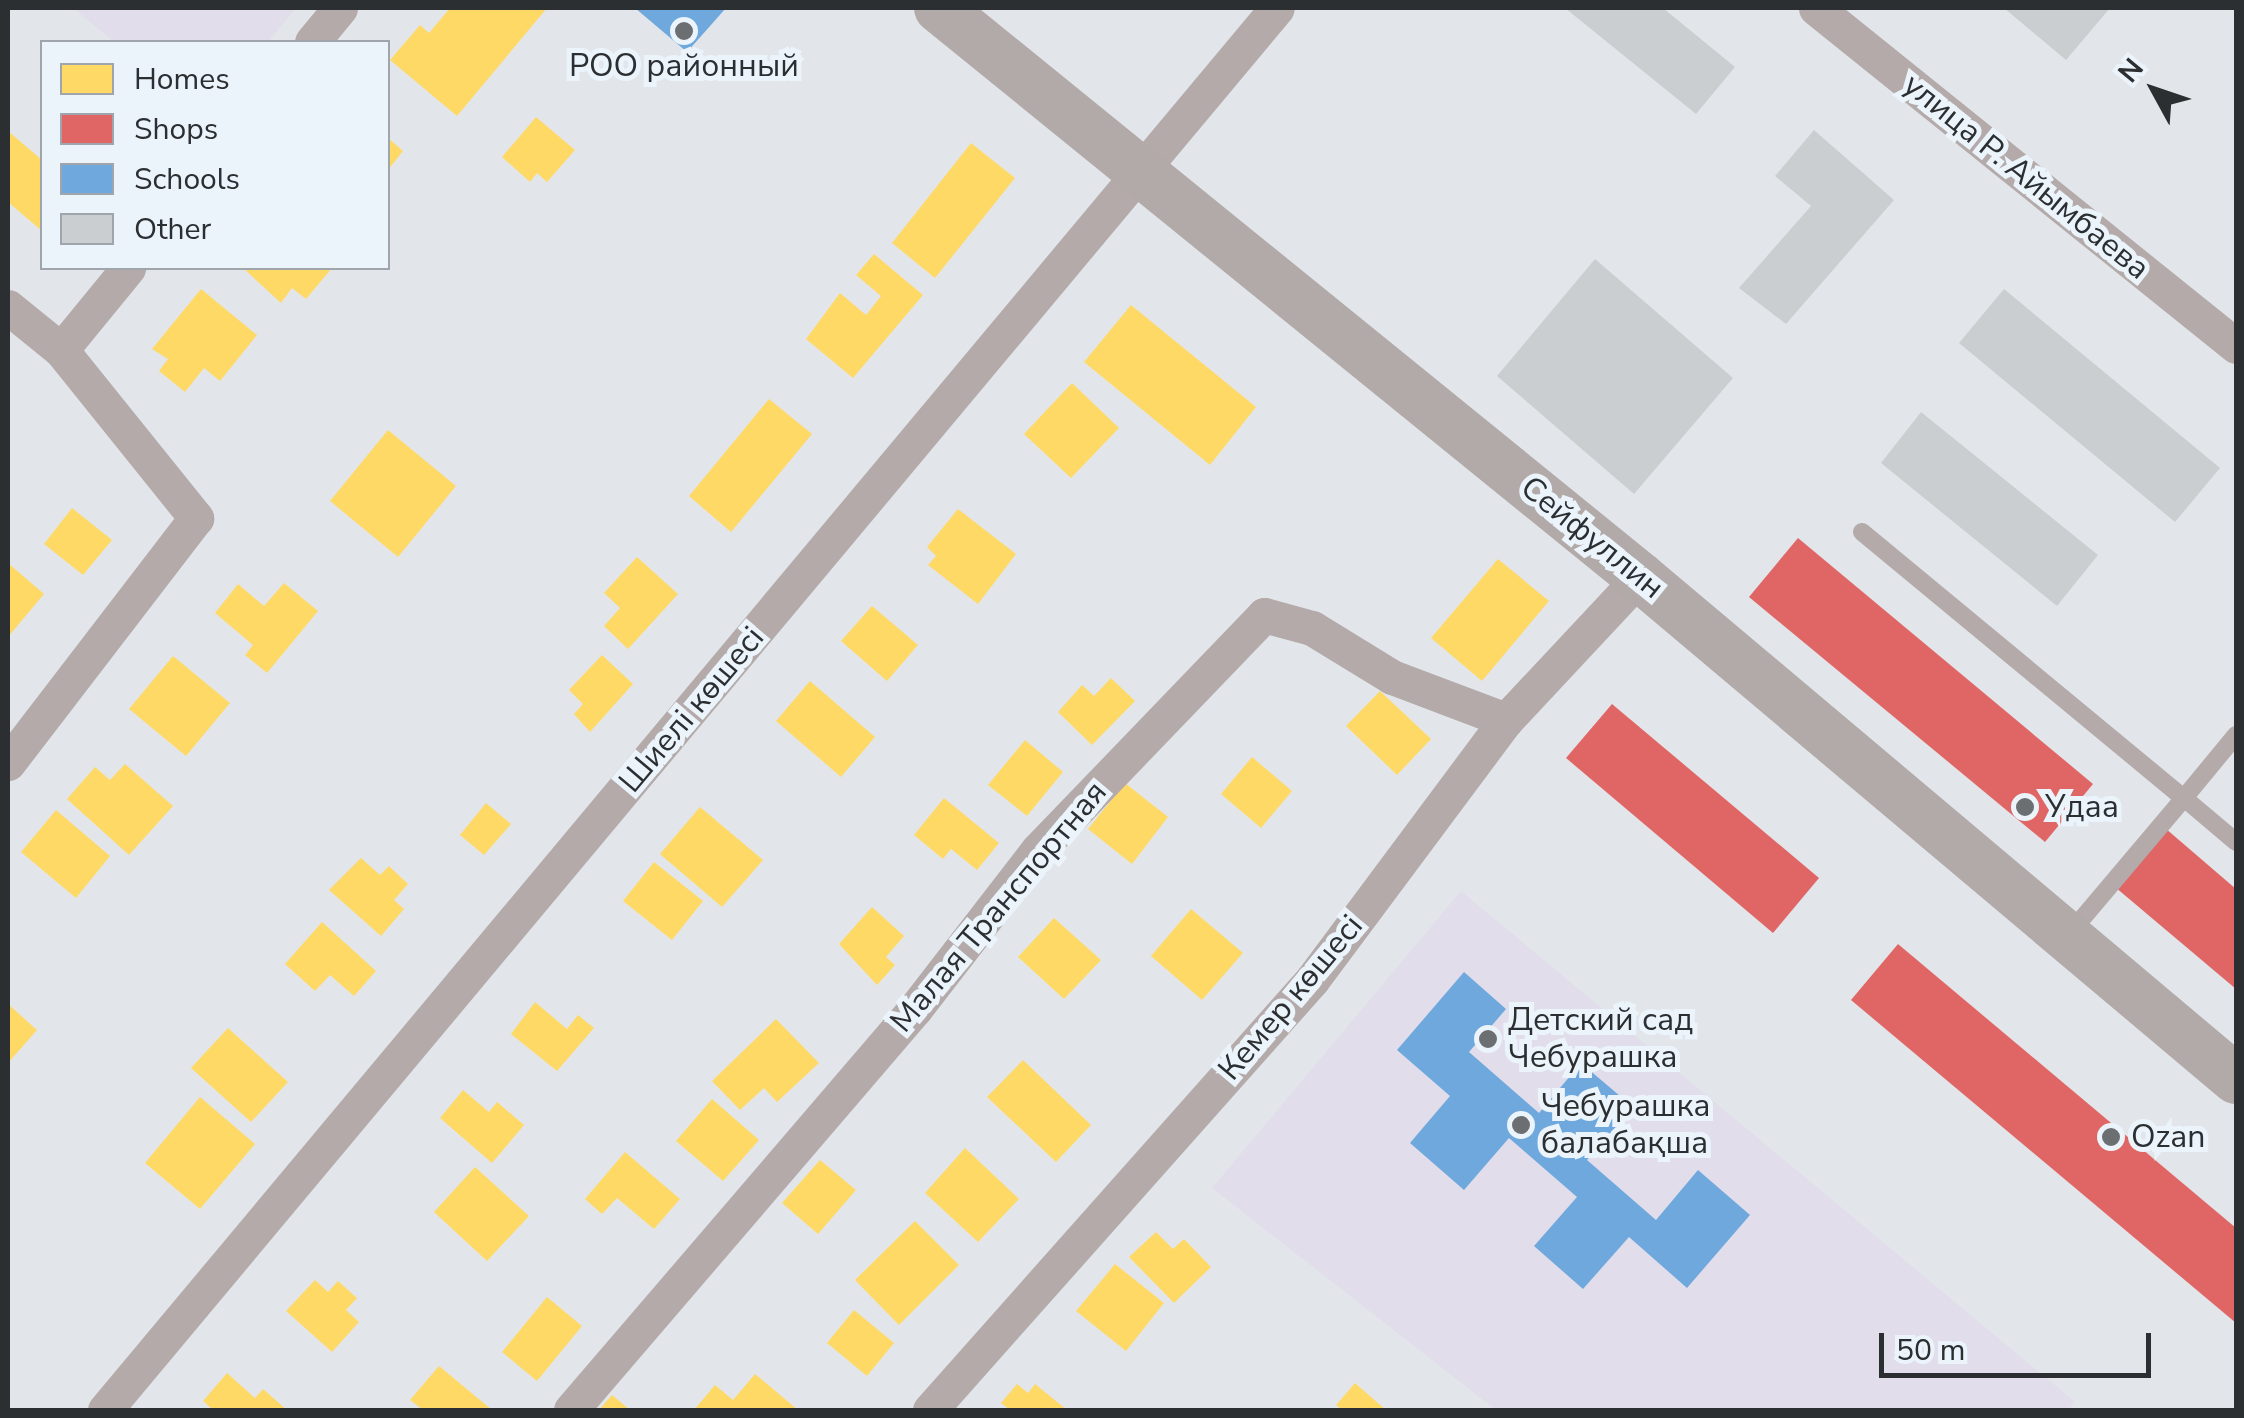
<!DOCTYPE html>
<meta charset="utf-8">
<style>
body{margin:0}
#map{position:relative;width:2244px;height:1418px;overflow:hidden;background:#e2e6ea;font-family:"Nunito Sans",sans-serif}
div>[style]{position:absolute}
.education>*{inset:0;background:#e1ddeb}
.homes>*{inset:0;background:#ffd966}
.shops>*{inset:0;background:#e06666}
.schools>*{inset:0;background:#6fa8dc}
.building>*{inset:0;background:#cbced1}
.lane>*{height:18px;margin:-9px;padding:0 9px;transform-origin:9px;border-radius:9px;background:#b3aaa9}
.street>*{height:35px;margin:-17.5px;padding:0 17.5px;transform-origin:17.5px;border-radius:17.5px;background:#b3aaa9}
.secondary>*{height:50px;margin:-25px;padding:0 25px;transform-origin:25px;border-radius:25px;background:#b2aaa8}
.dots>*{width:28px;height:28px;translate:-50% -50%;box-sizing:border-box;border:5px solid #ecf4fb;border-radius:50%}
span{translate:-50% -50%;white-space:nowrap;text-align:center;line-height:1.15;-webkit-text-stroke:10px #ecf4fb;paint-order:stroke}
.poi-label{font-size:32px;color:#2c2f32}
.left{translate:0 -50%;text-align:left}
.street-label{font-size:32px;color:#2c2f32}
.frame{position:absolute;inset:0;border:10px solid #2c2f32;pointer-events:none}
.legend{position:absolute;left:40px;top:40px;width:350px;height:230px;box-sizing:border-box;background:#ecf4fb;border:2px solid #9fa5ab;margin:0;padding:12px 18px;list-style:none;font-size:30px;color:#2c2f32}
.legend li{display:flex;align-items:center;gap:20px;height:50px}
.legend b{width:50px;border:2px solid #9fa5ab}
.north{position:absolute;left:2104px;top:40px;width:100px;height:100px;-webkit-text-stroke:8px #ecf4fb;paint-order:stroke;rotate:310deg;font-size:28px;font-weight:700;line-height:40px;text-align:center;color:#2c2f32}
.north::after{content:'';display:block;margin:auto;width:35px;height:45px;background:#2c2f32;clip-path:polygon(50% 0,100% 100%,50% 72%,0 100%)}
.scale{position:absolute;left:1879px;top:1333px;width:272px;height:45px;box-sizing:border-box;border:5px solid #2c2f32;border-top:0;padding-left:12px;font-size:30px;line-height:35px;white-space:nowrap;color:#2c2f32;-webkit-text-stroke:8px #ecf4fb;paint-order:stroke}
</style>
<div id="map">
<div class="education">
<div style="clip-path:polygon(73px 8px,296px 8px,268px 42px,114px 42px)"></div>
<div style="clip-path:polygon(1461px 891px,2075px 1402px,2068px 1410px,1496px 1410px,1212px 1188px)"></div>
</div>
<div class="homes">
<div style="clip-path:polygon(450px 8px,547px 8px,457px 116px,390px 60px,420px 25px,429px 33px)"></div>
<div style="clip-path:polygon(536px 117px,575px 150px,547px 182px,537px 173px,530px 182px,502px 157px)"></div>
<div style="clip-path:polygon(8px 131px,42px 160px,42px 231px,8px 202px)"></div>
<div style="clip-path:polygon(388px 138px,403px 151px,388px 170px)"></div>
<div style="clip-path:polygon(971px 143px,1015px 178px,935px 278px,892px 243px)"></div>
<div style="clip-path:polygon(874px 254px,923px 295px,853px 378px,806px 339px,840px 293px,866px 315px,881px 296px,856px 275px)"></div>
<div style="clip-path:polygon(243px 268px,332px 268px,306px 299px,292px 288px,281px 303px)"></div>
<div style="clip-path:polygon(201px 289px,257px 335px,220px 381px,204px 368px,185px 392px,159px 371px,168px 359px,152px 349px)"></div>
<div style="clip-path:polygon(1131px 305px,1256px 407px,1210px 465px,1084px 362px)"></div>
<div style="clip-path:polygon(1072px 383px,1119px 428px,1071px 478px,1024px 434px)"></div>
<div style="clip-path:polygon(769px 399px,812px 434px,731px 532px,689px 496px)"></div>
<div style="clip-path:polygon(388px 430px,456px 486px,398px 557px,330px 501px)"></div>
<div style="clip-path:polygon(72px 508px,112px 540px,83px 575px,44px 544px)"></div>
<div style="clip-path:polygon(958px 509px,1016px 554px,978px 604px,928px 565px,936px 556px,927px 547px)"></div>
<div style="clip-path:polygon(637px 557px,678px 594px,628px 649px,604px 626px,620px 608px,604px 593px)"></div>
<div style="clip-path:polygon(1498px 559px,1549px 601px,1482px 681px,1431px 638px)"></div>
<div style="clip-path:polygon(8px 563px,44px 594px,8px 637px)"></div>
<div style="clip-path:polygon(284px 583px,318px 611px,267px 673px,245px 655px,253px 645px,215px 613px,238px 584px,264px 606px)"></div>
<div style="clip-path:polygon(872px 606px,918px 645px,887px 681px,841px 641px)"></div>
<div style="clip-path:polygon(602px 655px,633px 684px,590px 732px,574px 714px,583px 704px,569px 690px)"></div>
<div style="clip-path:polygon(173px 656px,230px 703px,186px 756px,129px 709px)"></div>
<div style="clip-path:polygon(1111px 678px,1135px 701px,1092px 745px,1058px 712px,1082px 685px,1094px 696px)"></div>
<div style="clip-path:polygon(810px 681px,875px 737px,841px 777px,776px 721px)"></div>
<div style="clip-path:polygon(1380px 691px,1431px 739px,1397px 775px,1346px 726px)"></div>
<div style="clip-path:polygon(1025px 740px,1063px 772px,1027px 816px,988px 785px)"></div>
<div style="clip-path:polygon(1252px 757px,1292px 791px,1261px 828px,1221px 794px)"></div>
<div style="clip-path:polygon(125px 764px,173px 806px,129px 855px,67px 799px,95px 767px,110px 780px)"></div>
<div style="clip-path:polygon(1125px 783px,1168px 817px,1132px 864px,1088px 829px)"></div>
<div style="clip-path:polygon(944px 798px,999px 843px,977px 870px,951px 849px,943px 859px,914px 835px)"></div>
<div style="clip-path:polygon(486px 803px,511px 824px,484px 855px,460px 835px)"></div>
<div style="clip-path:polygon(700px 807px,763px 860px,722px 907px,660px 854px)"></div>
<div style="clip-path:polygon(56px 810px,110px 856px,76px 898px,21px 852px)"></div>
<div style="clip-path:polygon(361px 858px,380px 875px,389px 866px,408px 884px,394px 900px,404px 909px,381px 936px,329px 890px)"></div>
<div style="clip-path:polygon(654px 862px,703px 901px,672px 940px,623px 901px)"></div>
<div style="clip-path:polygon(872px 907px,904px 936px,886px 957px,895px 965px,877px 985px,839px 944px)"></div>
<div style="clip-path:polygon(1191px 909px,1243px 953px,1202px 1000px,1151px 956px)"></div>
<div style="clip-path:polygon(1054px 918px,1101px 960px,1064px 999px,1018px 957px)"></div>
<div style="clip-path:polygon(322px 922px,376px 971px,354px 996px,330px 975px,315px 991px,285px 964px)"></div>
<div style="clip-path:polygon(535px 1002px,567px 1029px,578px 1015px,594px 1028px,557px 1071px,511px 1034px)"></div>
<div style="clip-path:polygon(8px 1004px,37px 1030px,8px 1063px)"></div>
<div style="clip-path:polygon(776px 1019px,819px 1063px,777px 1102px,764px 1088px,740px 1110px,712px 1081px)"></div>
<div style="clip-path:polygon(228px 1028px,288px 1082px,251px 1122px,191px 1068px)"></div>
<div style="clip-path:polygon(1023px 1060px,1091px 1125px,1056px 1162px,987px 1097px)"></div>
<div style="clip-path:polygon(463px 1090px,489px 1112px,497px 1102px,524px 1125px,492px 1163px,440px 1118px)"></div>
<div style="clip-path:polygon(200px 1097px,255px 1144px,200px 1209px,145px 1163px)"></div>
<div style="clip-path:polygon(712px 1099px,759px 1140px,723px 1181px,676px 1141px)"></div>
<div style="clip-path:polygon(965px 1148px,1019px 1199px,978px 1242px,925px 1193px)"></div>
<div style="clip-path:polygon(625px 1152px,680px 1199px,654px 1229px,617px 1198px,602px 1214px,585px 1199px)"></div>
<div style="clip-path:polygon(820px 1160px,856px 1190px,818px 1234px,782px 1203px)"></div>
<div style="clip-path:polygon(475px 1167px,529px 1216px,487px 1261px,434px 1212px)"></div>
<div style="clip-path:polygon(915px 1221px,959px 1265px,899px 1325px,855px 1280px)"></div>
<div style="clip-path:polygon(1156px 1232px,1173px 1249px,1184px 1239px,1211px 1267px,1174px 1303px,1129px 1257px)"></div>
<div style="clip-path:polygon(1115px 1264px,1164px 1303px,1126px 1351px,1076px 1311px)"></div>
<div style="clip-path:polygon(315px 1280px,328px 1292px,338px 1281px,357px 1298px,346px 1310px,359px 1322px,332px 1352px,286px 1311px)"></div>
<div style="clip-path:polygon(547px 1297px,582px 1326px,537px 1381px,502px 1352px)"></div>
<div style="clip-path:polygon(854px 1310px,894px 1343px,867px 1376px,827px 1343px)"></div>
<div style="clip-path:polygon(439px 1366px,492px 1410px,423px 1410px,410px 1400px)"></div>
<div style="clip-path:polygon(227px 1373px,255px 1398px,263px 1389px,287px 1410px,213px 1410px,203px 1401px)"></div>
<div style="clip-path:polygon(755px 1374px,798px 1410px,694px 1410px,715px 1385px,733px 1400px)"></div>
<div style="clip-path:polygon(1355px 1383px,1386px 1410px,1342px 1410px,1336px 1405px)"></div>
<div style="clip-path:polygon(1017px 1384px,1028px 1393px,1035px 1384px,1067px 1410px,1010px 1410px,1001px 1403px)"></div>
<div style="clip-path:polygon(612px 1395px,630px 1410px,599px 1410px)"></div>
</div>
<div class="shops">
<div style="clip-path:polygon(1798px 538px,2093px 784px,2045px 842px,1749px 597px)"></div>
<div style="clip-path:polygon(1612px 704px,1819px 878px,1773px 933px,1566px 758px)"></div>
<div style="clip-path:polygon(2165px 828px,2236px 889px,2236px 989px,2115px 887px)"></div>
<div style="clip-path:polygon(1898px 944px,2236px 1228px,2236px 1323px,1851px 1000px)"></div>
</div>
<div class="schools">
<div style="clip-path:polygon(635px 8px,726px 8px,687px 52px)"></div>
<div style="clip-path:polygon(1464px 972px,1506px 1009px,1469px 1052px,1539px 1113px,1581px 1063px,1633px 1107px,1587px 1160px,1656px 1220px,1698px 1170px,1750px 1215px,1687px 1288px,1629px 1237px,1583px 1289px,1534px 1246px,1577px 1197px,1509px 1138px,1464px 1190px,1410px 1143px,1450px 1096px,1397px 1050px)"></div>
</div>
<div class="building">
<div style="clip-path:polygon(1565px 8px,1663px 8px,1735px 67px,1696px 114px)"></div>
<div style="clip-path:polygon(2004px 8px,2110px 8px,2066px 60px)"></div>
<div style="clip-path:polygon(1814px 130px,1894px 200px,1786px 324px,1739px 288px,1811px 206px,1775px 176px)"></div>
<div style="clip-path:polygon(1595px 259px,1733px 378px,1634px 494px,1497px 376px)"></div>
<div style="clip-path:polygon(2004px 289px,2220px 468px,2175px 522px,1959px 343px)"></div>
<div style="clip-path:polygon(1921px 412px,2098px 555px,2057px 606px,1881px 463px)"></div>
</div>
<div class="lane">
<div style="left:1862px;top:532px;width:418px;rotate:39.6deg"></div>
<div style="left:2184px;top:798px;width:178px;rotate:130.2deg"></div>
<div style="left:2236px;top:735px;width:82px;rotate:129.5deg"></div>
<div style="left:2184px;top:798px;width:68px;rotate:40.2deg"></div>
</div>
<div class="street">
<div style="left:1816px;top:8px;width:539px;rotate:38.83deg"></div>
<div style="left:312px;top:42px;width:44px;rotate:-50.5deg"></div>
<div style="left:8px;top:307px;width:68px;rotate:39.1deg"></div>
<div style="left:61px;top:350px;width:216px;rotate:51.2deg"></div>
<div style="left:196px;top:518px;width:309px;rotate:127.5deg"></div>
<div style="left:61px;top:350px;width:106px;rotate:-50.7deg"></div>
<div style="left:105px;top:1410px;width:1827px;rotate:-50.11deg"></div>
<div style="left:571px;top:1410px;width:528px;rotate:-49.38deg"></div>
<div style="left:915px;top:1009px;width:201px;rotate:-52.3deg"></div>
<div style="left:1038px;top:850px;width:326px;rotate:-46.1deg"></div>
<div style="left:1264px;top:615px;width:50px;rotate:15.2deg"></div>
<div style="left:1312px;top:628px;width:94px;rotate:31.5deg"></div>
<div style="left:1392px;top:677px;width:122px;rotate:20.7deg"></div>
<div style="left:930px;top:1410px;width:575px;rotate:-48.38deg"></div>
<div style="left:1312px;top:980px;width:324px;rotate:-53.3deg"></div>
<div style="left:1506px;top:720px;width:196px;rotate:-46.9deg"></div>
</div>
<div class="secondary">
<div style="left:939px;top:8px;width:903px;rotate:39.07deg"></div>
<div style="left:1640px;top:577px;width:779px;rotate:40.11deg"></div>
</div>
<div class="dots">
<div style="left:684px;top:31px;background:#6c6f72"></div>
<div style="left:2025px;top:807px;background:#6c6f72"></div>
<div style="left:1488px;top:1039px;background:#6c6f72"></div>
<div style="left:1521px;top:1125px;background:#6c6f72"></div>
<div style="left:2111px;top:1137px;background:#6c6f72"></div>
</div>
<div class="poi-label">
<span style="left:684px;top:66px">РОО районный</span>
<span class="left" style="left:2045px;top:807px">Удаа</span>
<span class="left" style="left:1508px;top:1039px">Детский сад<br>Чебурашка</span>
<span class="left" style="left:1541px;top:1125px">Чебурашка<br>балабақша</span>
<span class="left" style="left:2131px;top:1137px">Ozan</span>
</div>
<div class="street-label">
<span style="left:2026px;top:177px;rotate:39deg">улица Р. Айымбаева</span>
<span style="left:1592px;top:538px;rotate:39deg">Сейфуллин</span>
<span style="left:692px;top:710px;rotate:-50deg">Шиелі көшесі</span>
<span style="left:999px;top:907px;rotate:-50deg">Малая Транспортная</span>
<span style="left:1291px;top:998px;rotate:-50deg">Кемер көшесі</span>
</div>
<div class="frame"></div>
<ul class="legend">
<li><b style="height:28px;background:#ffd966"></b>Homes</li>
<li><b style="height:28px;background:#e06666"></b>Shops</li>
<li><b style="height:28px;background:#6fa8dc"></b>Schools</li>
<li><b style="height:28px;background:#cbced1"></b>Other</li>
</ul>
<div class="north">N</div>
<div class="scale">50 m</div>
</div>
